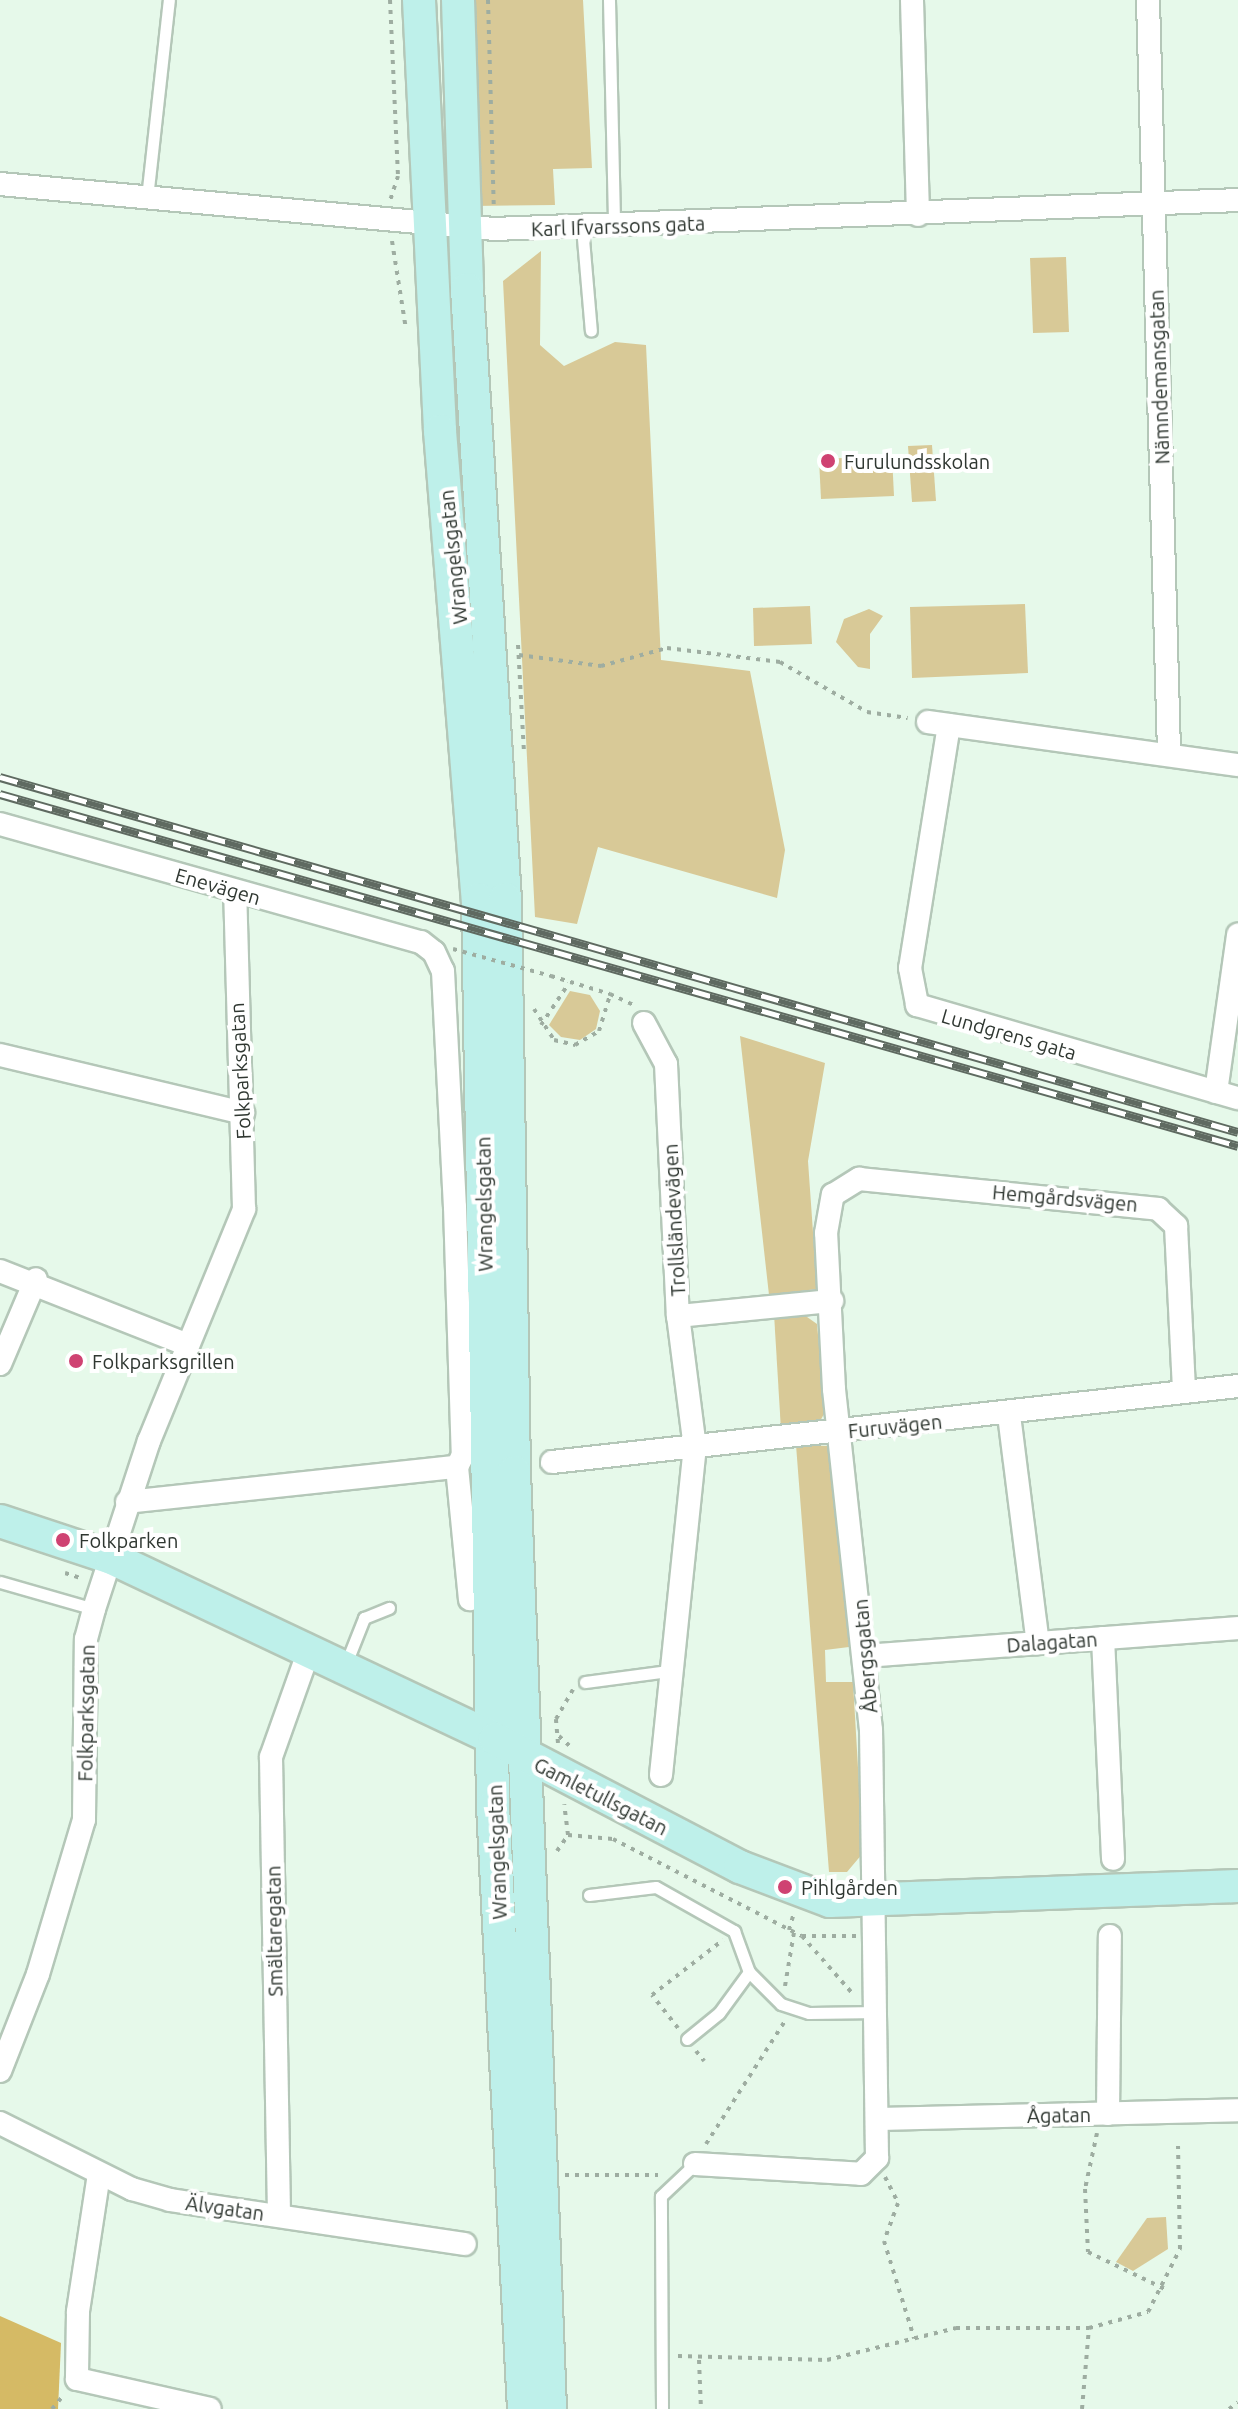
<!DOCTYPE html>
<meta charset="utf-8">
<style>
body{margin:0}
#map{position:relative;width:1238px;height:2409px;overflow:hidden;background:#e6f9ea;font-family:Ubuntu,sans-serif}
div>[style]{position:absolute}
.green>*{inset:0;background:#d8c997}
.forest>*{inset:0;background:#d5ba65}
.path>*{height:4px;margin-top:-2px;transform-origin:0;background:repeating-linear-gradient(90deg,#9eada1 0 4px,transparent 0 10px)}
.roads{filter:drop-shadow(2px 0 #b4c7b8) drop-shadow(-2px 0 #b4c7b8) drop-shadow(0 2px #b4c7b8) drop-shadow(0 -2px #b4c7b8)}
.lane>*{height:11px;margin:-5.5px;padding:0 5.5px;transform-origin:5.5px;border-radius:5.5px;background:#fff}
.street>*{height:22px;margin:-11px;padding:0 11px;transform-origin:11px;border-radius:11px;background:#fff}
.secondary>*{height:32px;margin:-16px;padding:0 16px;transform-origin:16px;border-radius:16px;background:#bef0ea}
.rail>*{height:9px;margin-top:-4.5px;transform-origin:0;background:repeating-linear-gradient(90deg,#fff 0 18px,#5f6a61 0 36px);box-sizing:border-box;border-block:2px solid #5f6a61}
.path-bridge>*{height:4px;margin-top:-2px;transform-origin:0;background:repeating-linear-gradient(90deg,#9eada1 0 4px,transparent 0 10px)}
.dots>*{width:22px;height:22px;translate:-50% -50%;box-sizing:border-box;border:4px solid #fff;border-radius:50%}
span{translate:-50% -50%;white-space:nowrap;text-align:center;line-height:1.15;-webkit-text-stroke:8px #fff;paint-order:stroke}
.street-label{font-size:20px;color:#2f3731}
.poi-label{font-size:20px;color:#2f3731}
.left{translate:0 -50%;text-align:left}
</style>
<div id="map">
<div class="green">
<div style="clip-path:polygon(469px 0,583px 0,592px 168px,553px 169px,555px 205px,471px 206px)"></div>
<div style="clip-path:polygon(541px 251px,540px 345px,564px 366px,615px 342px,646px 345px,661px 660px,750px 671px,785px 850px,777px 898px,598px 847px,577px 924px,535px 917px,503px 281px)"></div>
<div style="clip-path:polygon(1066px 257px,1069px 332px,1033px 333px,1030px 258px)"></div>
<div style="clip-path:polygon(932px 445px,936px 501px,912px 502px,908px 446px)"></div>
<div style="clip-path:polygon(892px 456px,894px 496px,821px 499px,819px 459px)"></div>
<div style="clip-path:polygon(1025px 604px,1028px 673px,912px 678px,910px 607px)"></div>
<div style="clip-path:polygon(810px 606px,812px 644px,754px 646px,753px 608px)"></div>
<div style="clip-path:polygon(869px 609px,883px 616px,870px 634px,870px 669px,858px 667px,836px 642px,844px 619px)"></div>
<div style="clip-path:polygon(570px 991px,590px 995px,600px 1011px,596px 1029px,580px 1040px,561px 1037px,549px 1025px)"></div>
<div style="clip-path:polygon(740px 1036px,825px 1063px,808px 1161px,817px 1289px,769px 1295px)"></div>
<div style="clip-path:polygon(800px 1312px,817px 1324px,825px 1412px,818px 1425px,781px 1430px,774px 1314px)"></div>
<div style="clip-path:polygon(796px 1445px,829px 1446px,849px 1647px,825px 1650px,826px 1682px,853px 1682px,863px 1853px,847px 1872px,829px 1872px)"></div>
<div style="clip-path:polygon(1166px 2217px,1168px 2249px,1133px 2271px,1116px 2262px,1147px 2218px)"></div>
</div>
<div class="forest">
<div style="clip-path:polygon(0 2316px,61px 2343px,58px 2409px,0 2409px)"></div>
</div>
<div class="path">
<div style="left:390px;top:0;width:176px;rotate:87.4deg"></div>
<div style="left:398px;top:176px;width:25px;rotate:108deg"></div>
<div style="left:488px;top:0;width:209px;rotate:88.4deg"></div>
<div style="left:392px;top:241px;width:89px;rotate:81deg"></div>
<div style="left:518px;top:645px;width:107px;rotate:86.8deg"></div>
<div style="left:519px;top:655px;width:83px;rotate:7.6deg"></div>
<div style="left:601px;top:666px;width:68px;rotate:-15.3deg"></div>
<div style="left:667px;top:648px;width:114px;rotate:7.1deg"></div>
<div style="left:780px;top:662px;width:100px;rotate:29.9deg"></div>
<div style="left:867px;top:712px;width:41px;rotate:8.3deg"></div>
<div style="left:551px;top:976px;width:62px;rotate:17deg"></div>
<div style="left:534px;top:1009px;width:37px;rotate:57deg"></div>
<div style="left:554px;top:1040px;width:22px;rotate:13deg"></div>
<div style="left:575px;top:1045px;width:28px;rotate:-30deg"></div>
<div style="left:599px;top:1031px;width:39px;rotate:-73deg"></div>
<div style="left:610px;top:994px;width:26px;rotate:25deg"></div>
<div style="left:541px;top:1025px;width:50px;rotate:-56.3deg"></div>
<div style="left:65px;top:1573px;width:19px;rotate:18deg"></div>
<div style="left:559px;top:1736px;width:19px;rotate:43deg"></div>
<div style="left:558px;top:1743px;width:24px;rotate:-95deg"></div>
<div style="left:556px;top:1719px;width:34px;rotate:-60deg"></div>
<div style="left:568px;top:1835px;width:45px;rotate:5.1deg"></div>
<div style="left:613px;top:1839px;width:212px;rotate:27.2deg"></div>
<div style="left:802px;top:1936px;width:54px"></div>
<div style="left:557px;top:1851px;width:19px;rotate:-55deg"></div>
<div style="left:568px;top:1835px;width:31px;rotate:-97deg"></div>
<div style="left:789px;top:1930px;width:15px;rotate:-74deg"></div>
<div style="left:802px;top:1936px;width:77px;rotate:48.7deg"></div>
<div style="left:785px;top:1986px;width:55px;rotate:-80.5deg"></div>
<div style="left:678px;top:2028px;width:42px;rotate:-128.2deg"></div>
<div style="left:652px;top:1995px;width:90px;rotate:-37.8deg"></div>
<div style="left:696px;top:2051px;width:13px;rotate:51deg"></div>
<div style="left:1097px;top:2133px;width:57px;rotate:102.1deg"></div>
<div style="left:1085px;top:2189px;width:63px;rotate:87.3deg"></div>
<div style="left:1088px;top:2252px;width:85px;rotate:25.7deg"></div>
<div style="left:706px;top:2144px;width:146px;rotate:-57.3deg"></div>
<div style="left:565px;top:2175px;width:93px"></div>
<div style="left:885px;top:2177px;width:29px;rotate:63deg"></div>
<div style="left:898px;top:2203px;width:40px;rotate:110.2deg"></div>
<div style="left:884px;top:2241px;width:102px;rotate:72.8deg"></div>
<div style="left:678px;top:2356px;width:149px;rotate:1.5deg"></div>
<div style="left:827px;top:2360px;width:133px;rotate:-13.9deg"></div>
<div style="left:956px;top:2328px;width:133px"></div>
<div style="left:1089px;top:2328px;width:61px;rotate:-15.2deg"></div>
<div style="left:1148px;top:2312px;width:71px;rotate:-63.1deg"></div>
<div style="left:1180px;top:2249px;width:103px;rotate:-91.1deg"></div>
<div style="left:699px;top:2360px;width:49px;rotate:87.7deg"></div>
<div style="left:52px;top:2409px;width:17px;rotate:-50deg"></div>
<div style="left:1082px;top:2409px;width:81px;rotate:-85.1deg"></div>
<div style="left:1229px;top:2409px;width:11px;rotate:-38deg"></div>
</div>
<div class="roads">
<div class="lane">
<div style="left:609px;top:0;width:226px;rotate:88.7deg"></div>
<div style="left:147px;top:198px;width:199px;rotate:-83.7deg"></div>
<div style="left:582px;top:227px;width:104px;rotate:85.1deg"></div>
<div style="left:0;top:1582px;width:98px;rotate:16deg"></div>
<div style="left:345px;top:1666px;width:52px;rotate:-68.4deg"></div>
<div style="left:364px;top:1618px;width:27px;rotate:-22deg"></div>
<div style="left:585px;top:1682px;width:84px;rotate:-7.5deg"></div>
<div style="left:589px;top:1895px;width:67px;rotate:-6.8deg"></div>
<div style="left:656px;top:1887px;width:90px;rotate:29.4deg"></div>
<div style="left:734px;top:1931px;width:44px;rotate:69.9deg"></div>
<div style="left:749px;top:1972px;width:45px;rotate:45deg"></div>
<div style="left:781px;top:2004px;width:29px;rotate:18deg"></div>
<div style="left:809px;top:2013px;width:70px;rotate:-0.8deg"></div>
<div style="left:687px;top:2039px;width:41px;rotate:-39.1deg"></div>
<div style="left:719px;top:2013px;width:51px;rotate:-53.8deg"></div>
<div style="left:662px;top:2409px;width:213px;rotate:-90.3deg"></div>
<div style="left:661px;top:2196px;width:47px;rotate:-43.3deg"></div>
</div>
<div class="street">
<div style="left:912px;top:0;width:215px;rotate:88.4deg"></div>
<div style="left:1148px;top:0;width:754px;rotate:88.4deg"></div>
<div style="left:0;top:184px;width:496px;rotate:5.2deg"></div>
<div style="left:494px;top:229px;width:745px;rotate:-2.23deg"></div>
<div style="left:928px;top:722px;width:313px;rotate:7.9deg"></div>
<div style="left:949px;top:725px;width:246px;rotate:99.1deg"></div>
<div style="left:910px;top:968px;width:38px;rotate:79deg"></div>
<div style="left:917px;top:1005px;width:334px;rotate:16.2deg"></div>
<div style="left:0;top:824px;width:437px;rotate:15.7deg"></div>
<div style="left:421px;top:942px;width:16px;rotate:38deg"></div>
<div style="left:434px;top:952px;width:21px;rotate:65deg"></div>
<div style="left:443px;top:971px;width:236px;rotate:87.1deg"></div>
<div style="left:455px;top:1207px;width:248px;rotate:88.2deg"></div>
<div style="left:463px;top:1455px;width:13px;rotate:117deg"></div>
<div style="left:644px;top:1023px;width:47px;rotate:61.8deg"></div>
<div style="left:666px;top:1064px;width:252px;rotate:87.3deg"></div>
<div style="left:678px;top:1316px;width:155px;rotate:-5.6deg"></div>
<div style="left:0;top:1055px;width:250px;rotate:13.4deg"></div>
<div style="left:1216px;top:1092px;width:159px;rotate:-82deg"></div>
<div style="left:0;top:1271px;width:202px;rotate:21.5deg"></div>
<div style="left:0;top:1364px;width:92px;rotate:-67deg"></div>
<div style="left:1009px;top:1415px;width:230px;rotate:82.8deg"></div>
<div style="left:552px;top:1462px;width:690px;rotate:-6.32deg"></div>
<div style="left:457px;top:1467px;width:133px;rotate:84.4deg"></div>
<div style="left:127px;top:1502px;width:332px;rotate:-6.1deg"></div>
<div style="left:1103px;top:1638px;width:221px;rotate:87.4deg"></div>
<div style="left:866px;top:1656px;width:373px;rotate:-4.3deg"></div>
<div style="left:661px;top:1775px;width:329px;rotate:-84.1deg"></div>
<div style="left:695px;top:1448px;width:133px;rotate:-97.3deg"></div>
<div style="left:0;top:2071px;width:104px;rotate:-68.6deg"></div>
<div style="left:38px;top:1974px;width:161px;rotate:-73.4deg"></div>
<div style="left:84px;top:1820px;width:181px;rotate:-89.4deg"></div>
<div style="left:86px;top:1639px;width:31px;rotate:-75deg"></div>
<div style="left:94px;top:1609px;width:177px;rotate:-71.9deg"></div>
<div style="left:149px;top:1441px;width:251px;rotate:-67.7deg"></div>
<div style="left:244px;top:1209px;width:318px;rotate:-91.6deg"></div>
<div style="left:1108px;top:2114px;width:178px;rotate:-89.4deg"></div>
<div style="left:880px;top:2119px;width:358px;rotate:-1.4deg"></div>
<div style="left:0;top:2123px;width:148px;rotate:26.6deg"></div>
<div style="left:132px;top:2189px;width:40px;rotate:16deg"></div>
<div style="left:170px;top:2200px;width:298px;rotate:8.5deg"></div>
<div style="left:695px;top:2164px;width:166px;rotate:3.4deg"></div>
<div style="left:861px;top:2174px;width:23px;rotate:-45deg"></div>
<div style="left:877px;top:2158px;width:428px;rotate:-90.8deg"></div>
<div style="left:871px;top:1730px;width:343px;rotate:-96.2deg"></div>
<div style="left:834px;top:1389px;width:156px;rotate:-92.9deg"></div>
<div style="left:826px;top:1233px;width:39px;rotate:-80deg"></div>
<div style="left:833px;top:1195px;width:31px;rotate:-32deg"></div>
<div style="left:859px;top:1179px;width:301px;rotate:5.7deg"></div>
<div style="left:1158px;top:1209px;width:25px;rotate:43deg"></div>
<div style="left:1176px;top:1226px;width:166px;rotate:87.2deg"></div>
<div style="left:99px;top:2174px;width:140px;rotate:98.7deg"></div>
<div style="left:78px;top:2312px;width:67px;rotate:90.9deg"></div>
<div style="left:77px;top:2379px;width:136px;rotate:12.7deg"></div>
<div style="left:279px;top:2215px;width:458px;rotate:-91deg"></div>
<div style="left:271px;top:1757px;width:110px;rotate:-70.4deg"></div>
</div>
<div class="secondary">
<div style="left:419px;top:0;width:432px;rotate:87.2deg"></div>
<div style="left:440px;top:431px;width:470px;rotate:85.4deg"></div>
<div style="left:478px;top:899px;width:907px;rotate:89.05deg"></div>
<div style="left:493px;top:1806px;width:604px;rotate:87.06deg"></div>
<div style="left:458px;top:0;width:289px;rotate:88.2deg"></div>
<div style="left:467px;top:289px;width:611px;rotate:86.44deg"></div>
<div style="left:505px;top:899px;width:573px;rotate:89.1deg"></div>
<div style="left:514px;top:1472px;width:938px;rotate:87.8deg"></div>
<div style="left:0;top:1521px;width:118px;rotate:18.3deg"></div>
<div style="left:112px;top:1558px;width:424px;rotate:25.3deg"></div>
<div style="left:495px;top:1739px;width:276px;rotate:27.6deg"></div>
<div style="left:740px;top:1867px;width:96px;rotate:20.7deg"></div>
<div style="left:830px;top:1901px;width:408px;rotate:-2.1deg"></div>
</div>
</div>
<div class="rail">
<div style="left:0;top:777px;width:1288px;rotate:16deg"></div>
<div style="left:0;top:794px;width:1287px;rotate:15.87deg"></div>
</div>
<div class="path-bridge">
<div style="left:453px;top:949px;width:102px;rotate:15.4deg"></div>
</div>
<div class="dots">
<div style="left:828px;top:461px;background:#cf4272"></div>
<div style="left:76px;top:1361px;background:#cf4272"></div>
<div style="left:63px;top:1540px;background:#cf4272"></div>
<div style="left:785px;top:1887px;background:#cf4272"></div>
</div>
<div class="street-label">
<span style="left:618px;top:226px;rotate:-2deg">Karl Ifvarssons gata</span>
<span style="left:1159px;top:377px;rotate:-92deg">Nämndemansgatan</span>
<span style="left:453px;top:557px;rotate:-96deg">Wrangelsgatan</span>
<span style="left:218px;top:886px;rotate:16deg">Enevägen</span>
<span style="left:1009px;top:1034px;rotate:16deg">Lundgrens gata</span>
<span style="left:240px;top:1071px;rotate:-93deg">Folkparksgatan</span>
<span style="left:1065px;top:1198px;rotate:5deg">Hemgårdsvägen</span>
<span style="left:484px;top:1204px;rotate:-91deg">Wrangelsgatan</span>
<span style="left:674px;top:1220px;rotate:-93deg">Trollsländevägen</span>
<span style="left:895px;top:1426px;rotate:-6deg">Furuvägen</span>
<span style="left:1052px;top:1642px;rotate:-4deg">Dalagatan</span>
<span style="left:865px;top:1656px;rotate:-95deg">Åbergsgatan</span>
<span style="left:86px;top:1713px;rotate:-89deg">Folkparksgatan</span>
<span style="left:601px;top:1796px;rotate:27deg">Gamletullsgatan</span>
<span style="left:497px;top:1852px;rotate:-92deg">Wrangelsgatan</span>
<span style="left:274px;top:1931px;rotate:-91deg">Smältaregatan</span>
<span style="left:1059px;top:2115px;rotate:-1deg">Ågatan</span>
<span style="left:225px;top:2208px;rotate:8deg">Älvgatan</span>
</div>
<div class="poi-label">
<span class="left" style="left:844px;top:461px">Furulundsskolan</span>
<span class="left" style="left:92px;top:1361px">Folkparksgrillen</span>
<span class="left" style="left:79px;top:1540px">Folkparken</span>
<span class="left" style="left:801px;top:1887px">Pihlgården</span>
</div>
</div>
